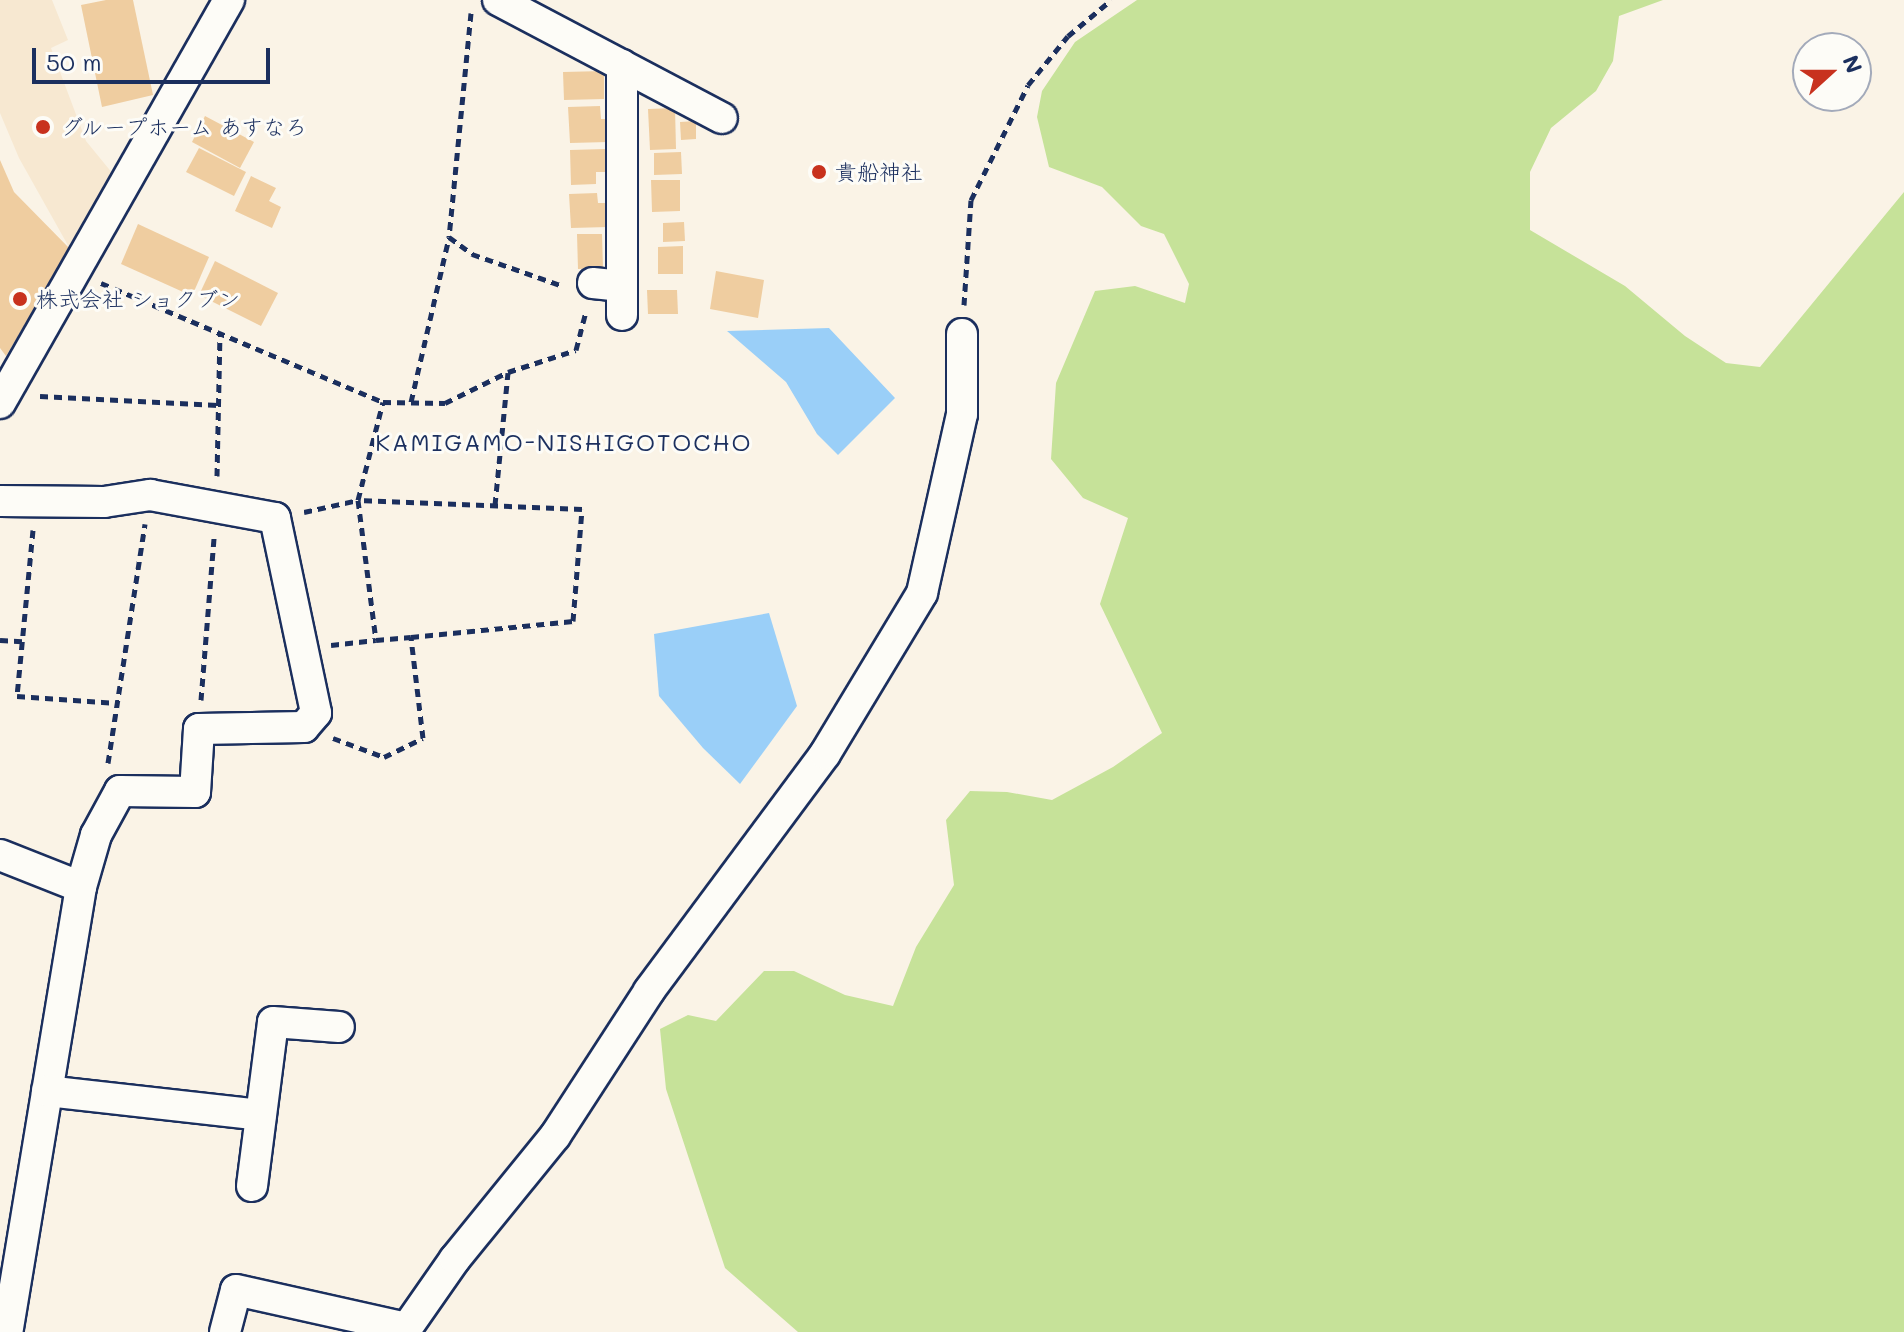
<!DOCTYPE html>
<meta charset="utf-8">
<style>
body{margin:0}
#map{position:relative;width:1904px;height:1332px;overflow:hidden;background:#faf3e6;font-family:Mali,"Klee One",sans-serif}
div>[style]{position:absolute}
.built>*{inset:0;background:#f7e8d1}
.green>*{inset:0;background:#c6e299}
.water>*{inset:0;background:#9acff8}
.building>*{inset:0;background:#efcda0}
.path>*{height:5px;margin-top:-2.5px;transform-origin:0;background:repeating-linear-gradient(90deg,#1b2f5e 0 8px,transparent 0 14px)}
.roads{filter:drop-shadow(2px 0 #1b2f5e) drop-shadow(-2px 0 #1b2f5e) drop-shadow(0 2px #1b2f5e) drop-shadow(0 -2px #1b2f5e)}
.minor>*{height:30px;margin:-15px;padding:0 15px;transform-origin:15px;border-radius:15px;background:#fdfcf7}
.dots>*{width:22px;height:22px;translate:-50% -50%;box-sizing:border-box;border:4px solid #fdfcf7;border-radius:50%}
span{translate:-50% -50%;white-space:nowrap;text-align:center;line-height:1.15;-webkit-text-stroke:6px #fdfcf7;paint-order:stroke}
.poi-label{font-size:22px;color:#1b2f5e}
.left{translate:0 -50%;text-align:left}
.neighbourhood-label{font-size:24px;color:#1b2f5e;letter-spacing:2px}
.north{position:absolute;left:1792px;top:32px;width:80px;height:80px;box-sizing:border-box;background:#fdfcf7;border:2px solid #a3aaba;border-radius:50%;rotate:69deg;font-size:22px;font-weight:700;line-height:32px;text-align:center;color:#1b2f5e}
.north::after{content:'';display:block;margin:auto;width:28px;height:36px;background:#c8321e;clip-path:polygon(50% 0,100% 100%,50% 72%,0 100%)}
.scale{position:absolute;left:32px;top:48px;width:238px;height:36px;box-sizing:border-box;border:4px solid #1b2f5e;border-top:0;padding-left:10px;font-size:24px;line-height:28px;white-space:nowrap;color:#1b2f5e;-webkit-text-stroke:6px #fdfcf7;paint-order:stroke}
</style>
<div id="map">
<div class="built">
<div style="clip-path:polygon(0 0,52px 0,68px 40px,51px 48px,86px 141px,113px 174px,70px 249px,19px 158px,0 113px)"></div>
</div>
<div class="green">
<div style="clip-path:polygon(1137px 0,1663px 0,1619px 16px,1613px 61px,1596px 91px,1551px 128px,1530px 172px,1530px 230px,1625px 286px,1685px 336px,1726px 363px,1760px 367px,1904px 192px,1904px 1332px,798px 1332px,725px 1268px,666px 1089px,660px 1029px,688px 1015px,716px 1021px,764px 971px,794px 971px,845px 995px,893px 1006px,916px 947px,954px 885px,946px 820px,970px 791px,1007px 792px,1052px 800px,1113px 767px,1162px 733px,1100px 604px,1128px 518px,1083px 498px,1051px 459px,1056px 383px,1095px 291px,1135px 286px,1185px 303px,1189px 284px,1164px 234px,1141px 226px,1102px 187px,1049px 167px,1037px 117px,1042px 91px,1075px 42px)"></div>
</div>
<div class="water">
<div style="clip-path:polygon(829px 328px,895px 398px,838px 455px,817px 434px,786px 382px,727px 331px)"></div>
<div style="clip-path:polygon(769px 613px,797px 706px,740px 784px,703px 748px,659px 696px,654px 634px)"></div>
</div>
<div class="building">
<div style="clip-path:polygon(106px 0,133px 0,153px 95px,102px 107px,81px 5px)"></div>
<div style="clip-path:polygon(604px 71px,604px 99px,564px 100px,563px 72px)"></div>
<div style="clip-path:polygon(600px 106px,601px 119px,607px 119px,608px 142px,570px 143px,568px 107px)"></div>
<div style="clip-path:polygon(675px 108px,676px 149px,650px 150px,648px 109px)"></div>
<div style="clip-path:polygon(205px 116px,254px 142px,240px 168px,192px 142px)"></div>
<div style="clip-path:polygon(696px 121px,696px 139px,681px 140px,680px 122px)"></div>
<div style="clip-path:polygon(199px 148px,246px 172px,234px 196px,186px 172px)"></div>
<div style="clip-path:polygon(605px 149px,606px 172px,596px 172px,596px 184px,571px 185px,570px 150px)"></div>
<div style="clip-path:polygon(681px 152px,682px 174px,654px 175px,654px 153px)"></div>
<div style="clip-path:polygon(0 160px,14px 192px,70px 249px,6px 356px,0 348px)"></div>
<div style="clip-path:polygon(251px 176px,276px 188px,269px 201px,281px 207px,272px 228px,235px 211px)"></div>
<div style="clip-path:polygon(651px 180px,680px 180px,680px 211px,652px 212px)"></div>
<div style="clip-path:polygon(597px 193px,598px 203px,607px 203px,608px 227px,571px 228px,569px 194px)"></div>
<div style="clip-path:polygon(684px 222px,685px 241px,663px 242px,663px 223px)"></div>
<div style="clip-path:polygon(138px 224px,209px 257px,192px 296px,121px 264px)"></div>
<div style="clip-path:polygon(577px 234px,602px 234px,603px 268px,578px 269px)"></div>
<div style="clip-path:polygon(683px 246px,683px 274px,658px 274px,658px 247px)"></div>
<div style="clip-path:polygon(215px 261px,278px 293px,261px 326px,199px 295px)"></div>
<div style="clip-path:polygon(716px 271px,764px 280px,758px 318px,710px 309px)"></div>
<div style="clip-path:polygon(647px 290px,677px 290px,678px 314px,648px 314px)"></div>
</div>
<div class="path">
<div style="left:471px;top:13px;width:225px;rotate:95.6deg"></div>
<div style="left:449px;top:237px;width:29px;rotate:36deg"></div>
<div style="left:472px;top:254px;width:96px;rotate:19.4deg"></div>
<div style="left:101px;top:283px;width:306px;rotate:22.9deg"></div>
<div style="left:383px;top:402px;width:62px;rotate:0.9deg"></div>
<div style="left:445px;top:403px;width:70px;rotate:-26.2deg"></div>
<div style="left:508px;top:372px;width:71px;rotate:-17.9deg"></div>
<div style="left:576px;top:350px;width:40px;rotate:-75.6deg"></div>
<div style="left:964px;top:305px;width:105px;rotate:-86.2deg"></div>
<div style="left:971px;top:200px;width:128px;rotate:-63.6deg"></div>
<div style="left:1028px;top:85px;width:63px;rotate:-50.8deg"></div>
<div style="left:1068px;top:36px;width:56px;rotate:-39.9deg"></div>
<div style="left:40px;top:396px;width:178px;rotate:2.9deg"></div>
<div style="left:411px;top:402px;width:169px;rotate:-77deg"></div>
<div style="left:217px;top:476px;width:143px;rotate:-88.8deg"></div>
<div style="left:495px;top:505px;width:133px;rotate:-84.4deg"></div>
<div style="left:304px;top:512px;width:55px;rotate:-12.5deg"></div>
<div style="left:358px;top:500px;width:101px;rotate:-75.7deg"></div>
<div style="left:33px;top:530px;width:167px;rotate:95.5deg"></div>
<div style="left:17px;top:696px;width:100px;rotate:4deg"></div>
<div style="left:0;top:640px;width:22px;rotate:3deg"></div>
<div style="left:331px;top:645px;width:45px;rotate:-6.3deg"></div>
<div style="left:376px;top:640px;width:35px;rotate:-5deg"></div>
<div style="left:411px;top:637px;width:163px;rotate:-5.6deg"></div>
<div style="left:573px;top:621px;width:112px;rotate:-85.4deg"></div>
<div style="left:582px;top:509px;width:224px;rotate:-177.7deg"></div>
<div style="left:358px;top:500px;width:141px;rotate:82.7deg"></div>
<div style="left:201px;top:700px;width:163px;rotate:-85.4deg"></div>
<div style="left:333px;top:738px;width:54px;rotate:20.4deg"></div>
<div style="left:384px;top:757px;width:43px;rotate:-26deg"></div>
<div style="left:423px;top:738px;width:102px;rotate:-96.8deg"></div>
<div style="left:108px;top:763px;width:242px;rotate:-81.2deg"></div>
</div>
<div class="roads">
<div class="minor">
<div style="left:498px;top:0;width:253px;rotate:27.8deg"></div>
<div style="left:593px;top:283px;width:29px;rotate:6deg"></div>
<div style="left:622px;top:315px;width:250px;rotate:-90deg"></div>
<div style="left:0;top:403px;width:464px;rotate:-60.4deg"></div>
<div style="left:0;top:501px;width:104px;rotate:0.6deg"></div>
<div style="left:104px;top:502px;width:47px;rotate:-8.7deg"></div>
<div style="left:150px;top:495px;width:127px;rotate:10.4deg"></div>
<div style="left:275px;top:518px;width:199px;rotate:78.1deg"></div>
<div style="left:316px;top:713px;width:18px;rotate:131deg"></div>
<div style="left:304px;top:727px;width:105px;rotate:178.9deg"></div>
<div style="left:199px;top:729px;width:63px;rotate:93.6deg"></div>
<div style="left:195px;top:792px;width:75px;rotate:-179.2deg"></div>
<div style="left:120px;top:791px;width:50px;rotate:118.6deg"></div>
<div style="left:96px;top:835px;width:54px;rotate:106.1deg"></div>
<div style="left:81px;top:887px;width:451px;rotate:99.4deg"></div>
<div style="left:0;top:855px;width:87px;rotate:21.6deg"></div>
<div style="left:47px;top:1091px;width:215px;rotate:6.4deg"></div>
<div style="left:252px;top:1186px;width:165px;rotate:-82.7deg"></div>
<div style="left:273px;top:1022px;width:66px;rotate:4.3deg"></div>
<div style="left:225px;top:1332px;width:43px;rotate:-75.3deg"></div>
<div style="left:236px;top:1290px;width:174px;rotate:12.6deg"></div>
<div style="left:404px;top:1332px;width:89px;rotate:-55.1deg"></div>
<div style="left:455px;top:1259px;width:159px;rotate:-50.9deg"></div>
<div style="left:555px;top:1136px;width:173px;rotate:-57deg"></div>
<div style="left:649px;top:991px;width:295px;rotate:-53.4deg"></div>
<div style="left:825px;top:754px;width:188px;rotate:-58.9deg"></div>
<div style="left:922px;top:593px;width:183px;rotate:-77.4deg"></div>
<div style="left:962px;top:414px;width:80px;rotate:-90deg"></div>
</div>
</div>
<div class="dots">
<div style="left:43px;top:127px;background:#c8321e"></div>
<div style="left:819px;top:172px;background:#c8321e"></div>
<div style="left:20px;top:299px;background:#c8321e"></div>
</div>
<div class="poi-label">
<span class="left" style="left:61px;top:127px">グループホーム あすなろ</span>
<span class="left" style="left:835px;top:172px">貴船神社</span>
<span class="left" style="left:36px;top:299px">株式会社 ショクブン</span>
</div>
<div class="neighbourhood-label">
<span style="left:564px;top:442px">KAMIGAMO-NISHIGOTOCHO</span>
</div>
<div class="north">N</div>
<div class="scale">50 m</div>
</div>
